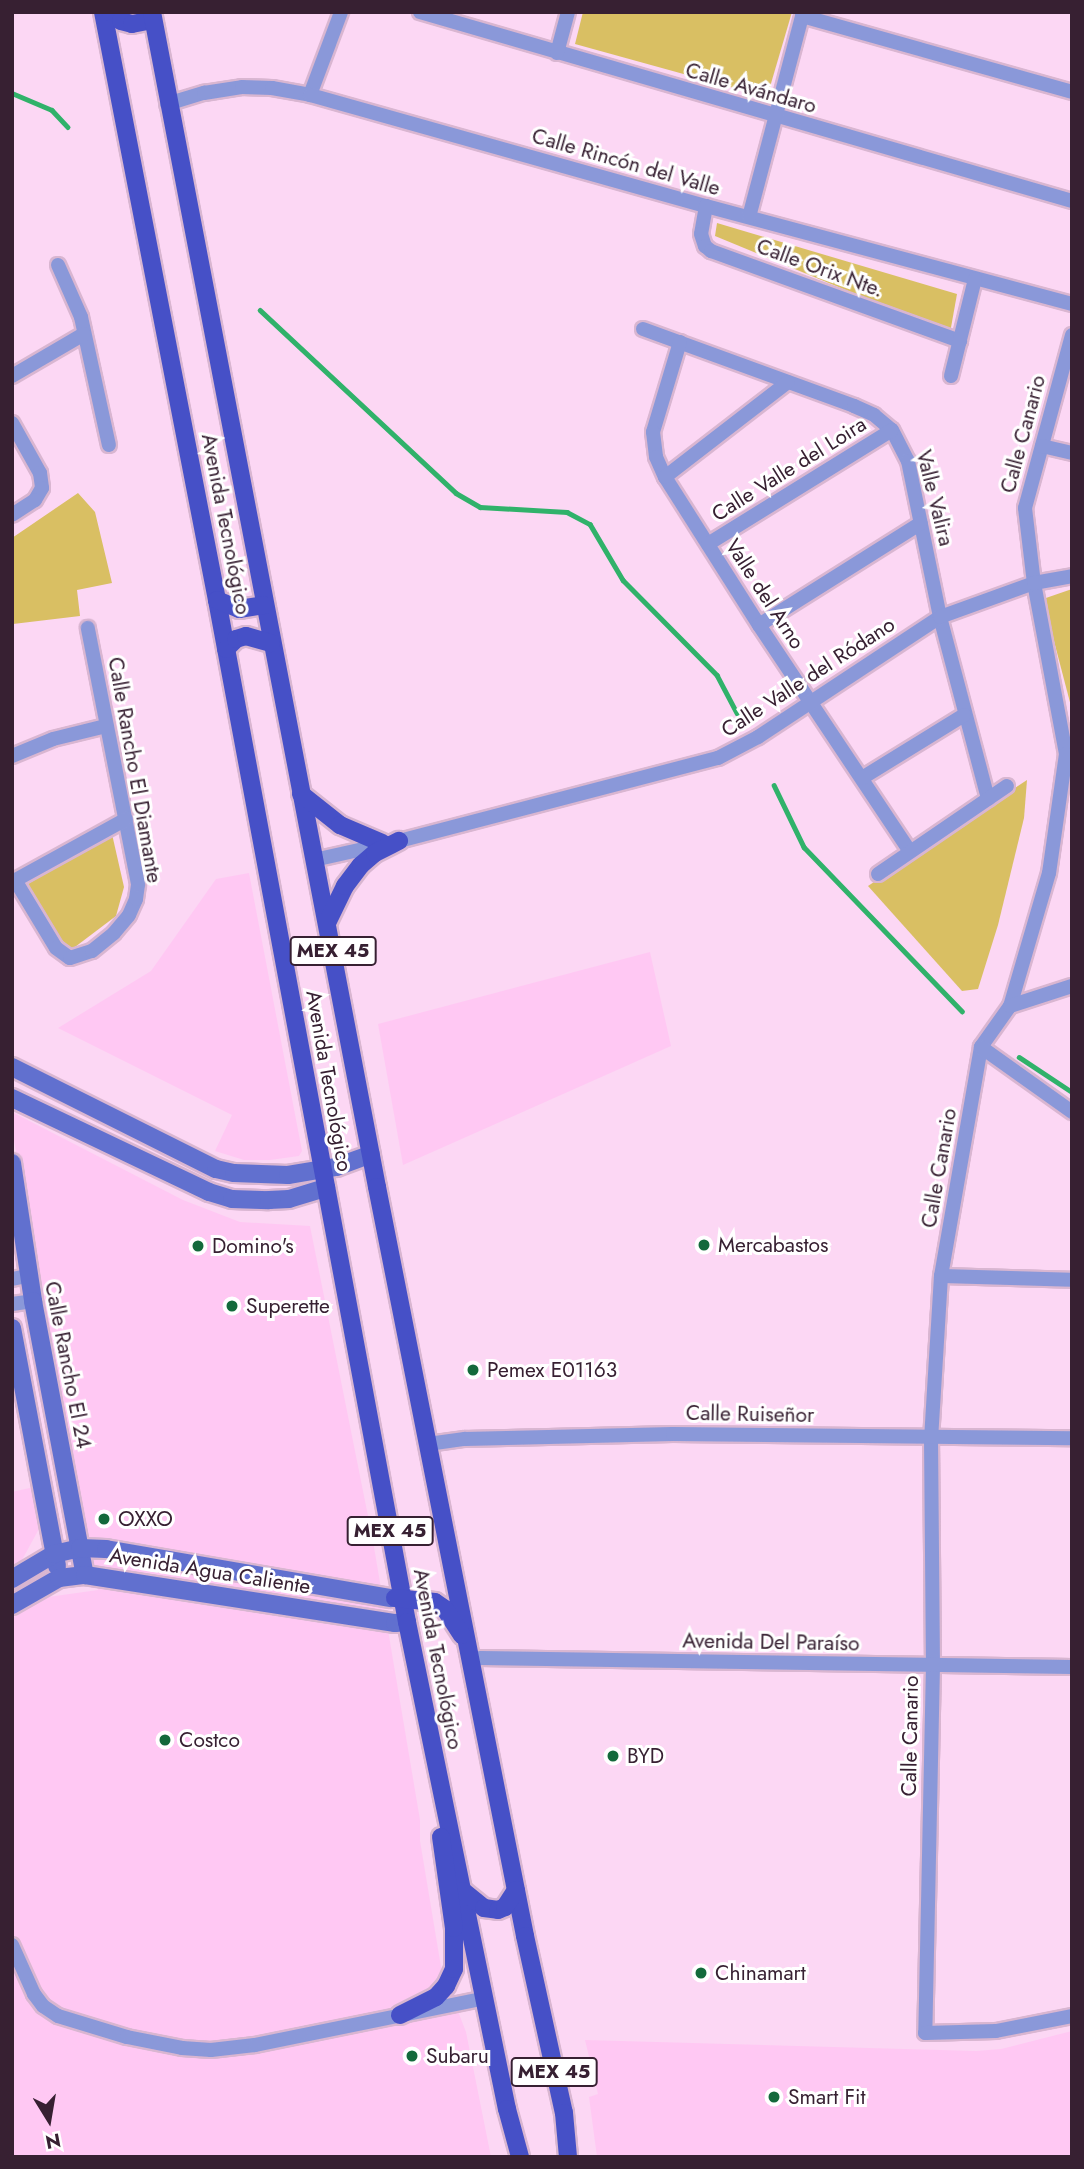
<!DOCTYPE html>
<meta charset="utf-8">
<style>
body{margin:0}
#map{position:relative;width:1084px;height:2169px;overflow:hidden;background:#fcd7f4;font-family:Jost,sans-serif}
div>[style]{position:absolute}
.built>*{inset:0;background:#ffc8f3}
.green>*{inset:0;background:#d9bf63}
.stream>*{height:4.5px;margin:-2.25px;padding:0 2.25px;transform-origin:2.25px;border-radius:2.25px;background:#30b26a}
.roads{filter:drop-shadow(2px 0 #d9b6d1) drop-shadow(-2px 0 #d9b6d1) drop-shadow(0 2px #d9b6d1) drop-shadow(0 -2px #d9b6d1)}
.street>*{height:14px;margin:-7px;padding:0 7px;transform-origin:7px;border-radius:7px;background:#8a98d9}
.secondary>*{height:18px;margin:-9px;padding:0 9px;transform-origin:9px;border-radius:9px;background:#6170cf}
.primary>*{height:18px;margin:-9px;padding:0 9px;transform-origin:9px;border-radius:9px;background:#4650c7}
.dots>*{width:19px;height:19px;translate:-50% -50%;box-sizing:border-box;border:4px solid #fff;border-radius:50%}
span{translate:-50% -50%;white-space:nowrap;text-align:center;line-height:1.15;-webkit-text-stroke:6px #fff;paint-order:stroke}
.shield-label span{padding:2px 5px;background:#fff;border:2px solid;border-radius:5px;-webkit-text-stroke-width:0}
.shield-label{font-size:19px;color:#372032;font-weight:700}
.street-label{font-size:21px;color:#372032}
.poi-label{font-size:21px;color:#372032}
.left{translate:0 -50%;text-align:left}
.frame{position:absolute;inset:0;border:14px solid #372032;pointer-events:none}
.north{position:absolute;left:14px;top:2085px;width:70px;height:70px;-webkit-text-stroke:5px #fff;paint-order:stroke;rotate:169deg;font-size:19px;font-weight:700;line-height:28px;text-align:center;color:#372032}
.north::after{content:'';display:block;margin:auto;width:24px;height:32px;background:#372032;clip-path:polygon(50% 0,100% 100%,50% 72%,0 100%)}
</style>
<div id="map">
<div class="built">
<div style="clip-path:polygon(249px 873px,302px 1151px,299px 1156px,270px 1160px,244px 1160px,215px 1151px,232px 1115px,58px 1028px,151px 971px,216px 879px)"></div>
<div style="clip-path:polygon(650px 952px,671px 1046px,403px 1165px,378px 1024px)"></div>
<div style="clip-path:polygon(12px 1112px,183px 1200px,240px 1222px,310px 1226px,373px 1541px,420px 1820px,420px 1841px,441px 1967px,466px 2032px,491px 2157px,12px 2157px,12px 1618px,48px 1597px,98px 1590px,12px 1130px)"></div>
<div style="clip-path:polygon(34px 1487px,40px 1527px,22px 1560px,12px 1566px,12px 1492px)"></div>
<div style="clip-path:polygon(1072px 2031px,1072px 2157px,597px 2157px,589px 2097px,598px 2094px,585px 2040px,976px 2051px,1001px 2049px)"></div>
</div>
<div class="green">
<div style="clip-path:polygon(583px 12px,792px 12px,767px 97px,575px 44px)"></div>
<div style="clip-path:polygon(717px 223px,957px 294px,950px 333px,715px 236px)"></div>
<div style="clip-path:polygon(78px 493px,95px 512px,112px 583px,77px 590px,80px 616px,13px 624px,12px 538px)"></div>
<div style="clip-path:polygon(1072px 589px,1072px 710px,1043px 599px)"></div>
<div style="clip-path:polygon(1027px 780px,1024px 818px,998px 925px,978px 989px,962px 991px,868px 886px)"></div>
<div style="clip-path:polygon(112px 834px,124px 887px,116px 916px,71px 950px,58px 945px,21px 888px)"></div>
</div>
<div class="stream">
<div style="left:12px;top:93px;width:43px;rotate:23deg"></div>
<div style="left:52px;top:110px;width:23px;rotate:47deg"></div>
<div style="left:260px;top:310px;width:268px;rotate:43deg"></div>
<div style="left:456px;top:493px;width:28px;rotate:30deg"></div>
<div style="left:480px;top:507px;width:87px;rotate:3.3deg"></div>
<div style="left:567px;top:512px;width:26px;rotate:28deg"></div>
<div style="left:590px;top:524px;width:65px;rotate:59.5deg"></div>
<div style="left:623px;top:580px;width:134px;rotate:45.3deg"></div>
<div style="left:717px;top:675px;width:43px;rotate:62.2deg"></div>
<div style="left:774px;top:785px;width:69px;rotate:64.2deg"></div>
<div style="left:804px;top:847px;width:228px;rotate:46.1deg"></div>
<div style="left:1019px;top:1057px;width:64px;rotate:33.4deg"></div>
</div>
<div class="roads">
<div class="street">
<div style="left:420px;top:12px;width:679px;rotate:16.17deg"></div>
<div style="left:802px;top:16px;width:280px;rotate:15.7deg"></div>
<div style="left:557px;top:53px;width:42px;rotate:-75deg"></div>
<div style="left:310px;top:95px;width:89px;rotate:-69.5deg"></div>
<div style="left:167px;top:104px;width:39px;rotate:-17deg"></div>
<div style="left:204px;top:93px;width:38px;rotate:-9deg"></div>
<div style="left:242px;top:87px;width:30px;rotate:2deg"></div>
<div style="left:272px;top:88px;width:39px;rotate:10deg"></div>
<div style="left:310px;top:95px;width:411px;rotate:15.7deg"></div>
<div style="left:706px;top:206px;width:379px;rotate:15deg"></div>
<div style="left:706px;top:206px;width:28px;rotate:100deg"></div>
<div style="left:701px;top:234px;width:13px;rotate:72deg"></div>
<div style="left:705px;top:246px;width:8px;rotate:40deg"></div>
<div style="left:711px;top:251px;width:265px;rotate:19.9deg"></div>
<div style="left:749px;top:217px;width:212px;rotate:-75.2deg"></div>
<div style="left:58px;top:265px;width:57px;rotate:66.1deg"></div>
<div style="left:81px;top:317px;width:131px;rotate:77.7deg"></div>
<div style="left:643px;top:329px;width:225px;rotate:20deg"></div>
<div style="left:854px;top:406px;width:22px;rotate:24deg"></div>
<div style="left:874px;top:415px;width:23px;rotate:40deg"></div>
<div style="left:892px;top:430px;width:35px;rotate:63deg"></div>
<div style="left:908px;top:461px;width:159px;rotate:78.4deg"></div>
<div style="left:940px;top:617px;width:188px;rotate:75.2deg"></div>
<div style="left:1072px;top:335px;width:179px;rotate:105.2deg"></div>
<div style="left:1025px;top:508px;width:76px;rotate:83.2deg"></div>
<div style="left:1034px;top:583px;width:174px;rotate:79.4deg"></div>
<div style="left:1066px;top:754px;width:120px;rotate:98.1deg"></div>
<div style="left:1049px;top:873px;width:139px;rotate:106.3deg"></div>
<div style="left:1010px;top:1006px;width:50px;rotate:125.3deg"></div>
<div style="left:981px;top:1047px;width:232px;rotate:99.9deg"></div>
<div style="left:941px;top:1276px;width:162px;rotate:93.5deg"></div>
<div style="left:931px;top:1438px;width:227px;rotate:89.5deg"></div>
<div style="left:933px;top:1665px;width:368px;rotate:91.2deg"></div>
<div style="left:925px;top:2033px;width:71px;rotate:-1.6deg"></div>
<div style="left:996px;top:2031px;width:77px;rotate:-11.2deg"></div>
<div style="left:680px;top:342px;width:94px;rotate:106.7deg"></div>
<div style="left:653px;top:432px;width:25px;rotate:83deg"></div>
<div style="left:656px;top:457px;width:22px;rotate:66deg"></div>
<div style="left:665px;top:477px;width:175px;rotate:57.6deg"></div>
<div style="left:759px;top:625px;width:272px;rotate:56.3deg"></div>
<div style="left:12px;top:376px;width:83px;rotate:-30.3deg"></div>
<div style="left:951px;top:376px;width:100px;rotate:-76.1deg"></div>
<div style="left:12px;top:423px;width:57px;rotate:60.8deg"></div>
<div style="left:40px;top:473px;width:15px;rotate:82deg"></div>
<div style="left:42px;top:488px;width:14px;rotate:120deg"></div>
<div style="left:35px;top:500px;width:27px;rotate:147deg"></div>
<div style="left:1042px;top:446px;width:31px;rotate:13deg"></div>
<div style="left:665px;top:477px;width:155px;rotate:-37.7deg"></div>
<div style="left:708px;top:544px;width:216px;rotate:-31.8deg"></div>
<div style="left:759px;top:625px;width:191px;rotate:-32.2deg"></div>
<div style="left:12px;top:756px;width:44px;rotate:-22.5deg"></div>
<div style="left:53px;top:739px;width:55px;rotate:-13.8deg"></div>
<div style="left:862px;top:778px;width:120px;rotate:-31.7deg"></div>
<div style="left:314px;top:860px;width:87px;rotate:-12.6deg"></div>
<div style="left:399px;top:841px;width:330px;rotate:-14.6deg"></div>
<div style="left:718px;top:758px;width:45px;rotate:-27.7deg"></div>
<div style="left:758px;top:737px;width:218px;rotate:-33.4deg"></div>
<div style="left:940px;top:617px;width:100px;rotate:-19.9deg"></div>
<div style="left:1034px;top:583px;width:39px;rotate:-10deg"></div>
<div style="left:878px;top:874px;width:156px;rotate:-34.3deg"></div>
<div style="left:15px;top:880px;width:79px;rotate:58.9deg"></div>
<div style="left:56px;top:948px;width:17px;rotate:36deg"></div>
<div style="left:70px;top:958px;width:23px;rotate:-18deg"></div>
<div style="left:92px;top:951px;width:28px;rotate:-39deg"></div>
<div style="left:114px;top:933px;width:23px;rotate:-50deg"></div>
<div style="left:129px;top:915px;width:17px;rotate:-66deg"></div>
<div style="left:136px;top:899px;width:15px;rotate:-82deg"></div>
<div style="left:138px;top:884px;width:261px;rotate:-101.1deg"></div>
<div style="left:12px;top:882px;width:130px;rotate:-28.9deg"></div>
<div style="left:1010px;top:1006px;width:65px;rotate:-17.9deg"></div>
<div style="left:981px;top:1047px;width:112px;rotate:35.5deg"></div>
<div style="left:941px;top:1276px;width:131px;rotate:1.7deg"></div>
<div style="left:12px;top:1279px;width:16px;rotate:-11deg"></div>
<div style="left:12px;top:1304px;width:21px;rotate:-8deg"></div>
<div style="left:428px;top:1444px;width:37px;rotate:-8deg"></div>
<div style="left:465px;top:1439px;width:208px;rotate:-1.4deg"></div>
<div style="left:673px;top:1434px;width:399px;rotate:0.6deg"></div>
<div style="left:471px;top:1661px;width:10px;rotate:-17deg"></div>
<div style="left:481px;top:1658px;width:591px;rotate:0.87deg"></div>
<div style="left:12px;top:1945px;width:54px;rotate:65.8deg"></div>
<div style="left:34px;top:1994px;width:15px;rotate:53deg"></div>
<div style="left:43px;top:2006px;width:18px;rotate:34deg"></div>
<div style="left:58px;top:2016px;width:72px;rotate:16.9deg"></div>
<div style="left:127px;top:2037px;width:56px;rotate:11.3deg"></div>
<div style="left:182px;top:2048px;width:29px;rotate:4deg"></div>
<div style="left:211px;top:2050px;width:44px;rotate:-6.5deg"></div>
<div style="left:255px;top:2045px;width:235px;rotate:-11.5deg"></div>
</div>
<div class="secondary">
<div style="left:12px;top:1067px;width:228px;rotate:26.6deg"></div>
<div style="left:216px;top:1169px;width:18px;rotate:13deg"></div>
<div style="left:234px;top:1173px;width:54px;rotate:2.1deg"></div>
<div style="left:288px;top:1175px;width:49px;rotate:-9.5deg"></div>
<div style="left:336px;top:1167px;width:37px;rotate:-20deg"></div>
<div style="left:12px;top:1098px;width:218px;rotate:25.5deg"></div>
<div style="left:209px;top:1192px;width:24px;rotate:17deg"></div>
<div style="left:232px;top:1199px;width:37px;rotate:2deg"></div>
<div style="left:269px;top:1200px;width:20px;rotate:-3deg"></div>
<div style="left:289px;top:1199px;width:39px;rotate:-17deg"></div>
<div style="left:12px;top:1163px;width:140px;rotate:81.3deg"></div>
<div style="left:33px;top:1301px;width:279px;rotate:79.3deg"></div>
<div style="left:12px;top:1328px;width:242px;rotate:79.3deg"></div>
<div style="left:12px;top:1579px;width:49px;rotate:-30.8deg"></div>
<div style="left:54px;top:1554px;width:27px;rotate:-13deg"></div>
<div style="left:80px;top:1548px;width:26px;rotate:2deg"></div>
<div style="left:106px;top:1549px;width:289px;rotate:9.8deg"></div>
<div style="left:12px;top:1605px;width:54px;rotate:-29.9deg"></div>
<div style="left:59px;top:1578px;width:26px;rotate:-7deg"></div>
<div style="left:85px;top:1575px;width:314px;rotate:8.8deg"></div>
<div style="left:395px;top:1623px;width:12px;rotate:-5deg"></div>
</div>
<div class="primary">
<div style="left:103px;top:12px;width:599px;rotate:79.03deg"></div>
<div style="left:217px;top:600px;width:1040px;rotate:79.47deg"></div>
<div style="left:407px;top:1622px;width:497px;rotate:78.4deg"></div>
<div style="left:507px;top:2109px;width:50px;rotate:74.8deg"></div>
<div style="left:111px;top:12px;width:13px;rotate:42deg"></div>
<div style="left:121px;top:21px;width:11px;rotate:15deg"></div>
<div style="left:132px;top:24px;width:21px;rotate:-11deg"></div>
<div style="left:152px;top:12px;width:1196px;rotate:79.16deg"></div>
<div style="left:377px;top:1187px;width:763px;rotate:78.82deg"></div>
<div style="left:525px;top:1936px;width:181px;rotate:77.6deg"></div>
<div style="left:564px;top:2113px;width:44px;rotate:84.8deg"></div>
<div style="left:217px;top:600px;width:24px;rotate:22deg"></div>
<div style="left:239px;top:609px;width:25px;rotate:-9deg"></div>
<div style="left:226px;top:649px;width:14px;rotate:-45deg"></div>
<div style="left:236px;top:639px;width:10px;rotate:-17deg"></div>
<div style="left:246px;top:636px;width:26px;rotate:16deg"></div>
<div style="left:301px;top:794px;width:50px;rotate:38.5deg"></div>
<div style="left:340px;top:825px;width:46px;rotate:23.2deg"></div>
<div style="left:327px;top:923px;width:41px;rotate:-64.1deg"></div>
<div style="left:345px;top:886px;width:26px;rotate:-53deg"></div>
<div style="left:361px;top:865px;width:18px;rotate:-41deg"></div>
<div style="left:375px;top:853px;width:27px;rotate:-27deg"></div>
<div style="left:395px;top:1598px;width:40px;rotate:5.7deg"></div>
<div style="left:435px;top:1602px;width:12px;rotate:35deg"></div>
<div style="left:445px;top:1609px;width:31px;rotate:57deg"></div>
<div style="left:463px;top:1891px;width:27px;rotate:39deg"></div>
<div style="left:484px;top:1908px;width:14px;rotate:8deg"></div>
<div style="left:498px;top:1910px;width:8px;rotate:-23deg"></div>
<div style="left:505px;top:1907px;width:20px;rotate:-57deg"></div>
<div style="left:400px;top:2015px;width:40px;rotate:-26.6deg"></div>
<div style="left:436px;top:1997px;width:15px;rotate:-48deg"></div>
<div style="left:446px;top:1986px;width:19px;rotate:-65deg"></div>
<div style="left:454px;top:1969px;width:41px;rotate:-90deg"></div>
<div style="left:454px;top:1928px;width:92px;rotate:-98.1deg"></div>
</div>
</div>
<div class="dots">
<div style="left:704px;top:1245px;background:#13693b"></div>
<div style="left:198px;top:1246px;background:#13693b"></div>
<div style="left:232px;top:1306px;background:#13693b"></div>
<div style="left:473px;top:1370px;background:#13693b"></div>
<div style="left:104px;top:1519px;background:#13693b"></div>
<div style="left:165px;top:1740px;background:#13693b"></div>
<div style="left:613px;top:1756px;background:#13693b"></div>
<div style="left:701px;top:1973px;background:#13693b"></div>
<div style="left:412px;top:2056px;background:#13693b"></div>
<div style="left:774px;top:2097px;background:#13693b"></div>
</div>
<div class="shield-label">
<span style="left:333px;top:951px">MEX 45</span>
<span style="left:390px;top:1531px">MEX 45</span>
<span style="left:554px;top:2072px">MEX 45</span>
</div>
<div class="street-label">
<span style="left:751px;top:88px;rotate:16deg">Calle Avándaro</span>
<span style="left:626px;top:162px;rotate:16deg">Calle Rincón del Valle</span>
<span style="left:820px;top:268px;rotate:20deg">Calle Orix Nte.</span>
<span style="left:1023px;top:434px;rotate:-75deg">Calle Canario</span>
<span style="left:789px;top:469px;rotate:-32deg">Calle Valle del Loira</span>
<span style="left:935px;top:498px;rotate:76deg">Valle Valira</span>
<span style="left:226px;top:524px;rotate:79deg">Avenida Tecnológico</span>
<span style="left:765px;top:594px;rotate:57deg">Valle del Arno</span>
<span style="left:808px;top:677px;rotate:-33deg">Calle Valle del Ródano</span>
<span style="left:135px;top:770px;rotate:80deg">Calle Rancho El Diamante</span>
<span style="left:329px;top:1081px;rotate:80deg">Avenida Tecnológico</span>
<span style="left:939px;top:1168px;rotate:-80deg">Calle Canario</span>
<span style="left:68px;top:1365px;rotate:79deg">Calle Rancho El 24</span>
<span style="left:750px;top:1414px;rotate:1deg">Calle Ruiseñor</span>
<span style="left:210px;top:1571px;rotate:9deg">Avenida Agua Caliente</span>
<span style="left:771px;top:1642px;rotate:1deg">Avenida Del Paraíso</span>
<span style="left:438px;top:1659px;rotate:79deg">Avenida Tecnológico</span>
<span style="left:910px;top:1736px;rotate:-89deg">Calle Canario</span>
</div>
<div class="poi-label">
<span class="left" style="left:718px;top:1245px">Mercabastos</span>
<span class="left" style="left:212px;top:1246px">Domino's</span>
<span class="left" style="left:246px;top:1306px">Superette</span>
<span class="left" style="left:487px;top:1370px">Pemex E01163</span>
<span class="left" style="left:118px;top:1519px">OXXO</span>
<span class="left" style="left:179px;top:1740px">Costco</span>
<span class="left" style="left:627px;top:1756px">BYD</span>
<span class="left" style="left:715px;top:1973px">Chinamart</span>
<span class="left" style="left:426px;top:2056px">Subaru</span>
<span class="left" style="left:788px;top:2097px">Smart Fit</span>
</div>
<div class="frame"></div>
<div class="north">N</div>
</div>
